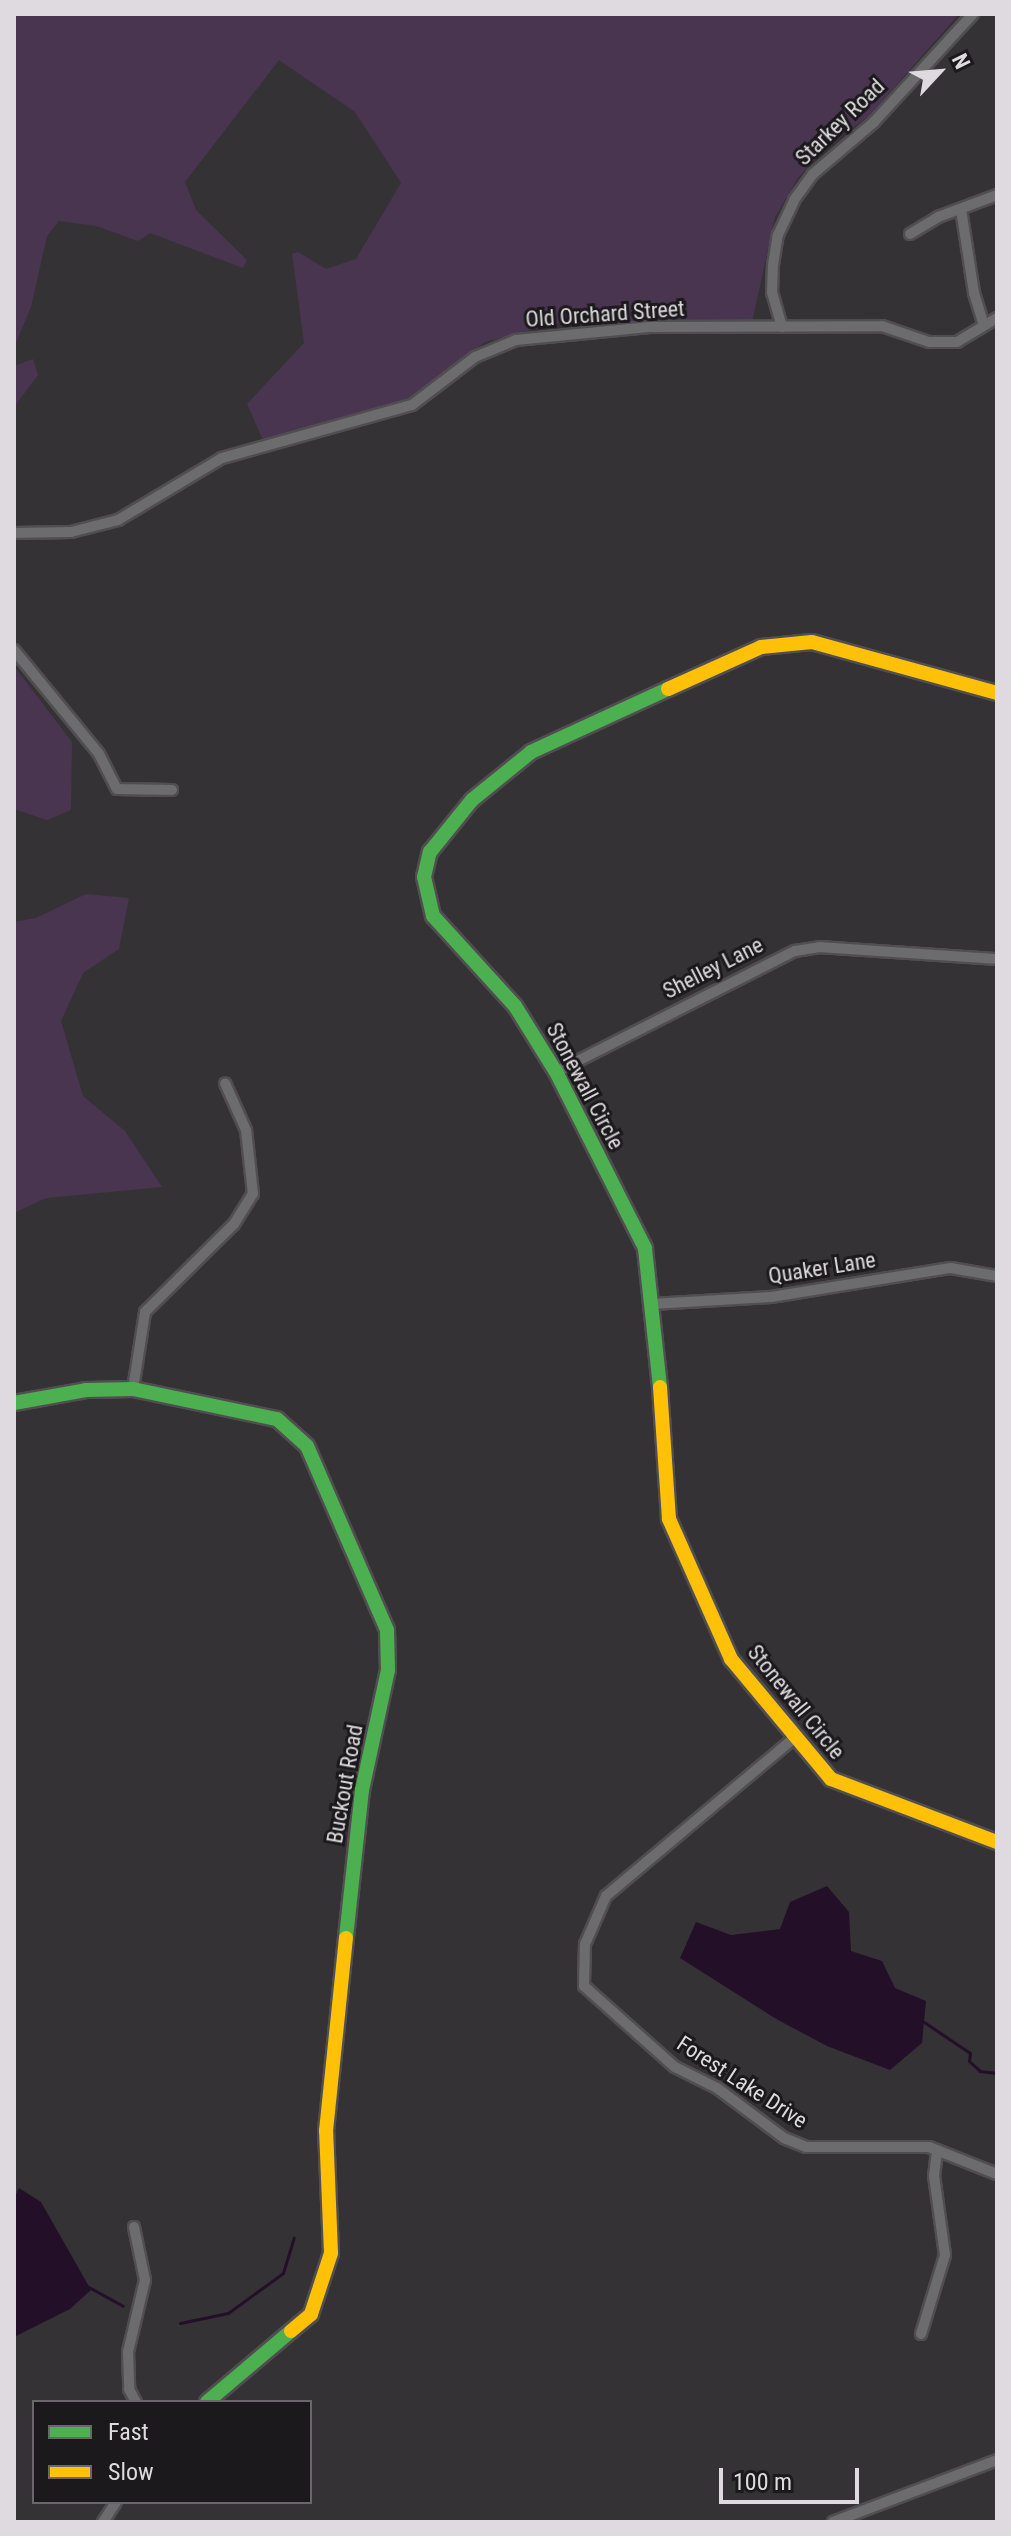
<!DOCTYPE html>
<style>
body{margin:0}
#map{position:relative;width:1011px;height:2536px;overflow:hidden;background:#353236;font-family:"Roboto Condensed",sans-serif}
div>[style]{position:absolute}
.green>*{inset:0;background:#493550}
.water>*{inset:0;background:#231028}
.stream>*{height:3px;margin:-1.5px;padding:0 1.5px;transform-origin:1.5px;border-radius:1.5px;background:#231028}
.roads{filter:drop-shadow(2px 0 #504e50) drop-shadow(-2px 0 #504e50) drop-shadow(0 2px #504e50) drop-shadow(0 -2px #504e50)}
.street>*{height:10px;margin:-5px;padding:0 5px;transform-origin:5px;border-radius:5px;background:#6c6b6d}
.fast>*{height:14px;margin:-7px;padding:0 7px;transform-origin:7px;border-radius:7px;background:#4caf50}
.slow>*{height:14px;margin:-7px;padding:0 7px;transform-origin:7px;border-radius:7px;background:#ffc107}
span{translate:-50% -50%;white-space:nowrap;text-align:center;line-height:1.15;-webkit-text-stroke:6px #1c191d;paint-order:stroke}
.street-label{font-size:22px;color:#dedadf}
.frame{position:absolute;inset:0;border:16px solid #dedadf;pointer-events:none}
.legend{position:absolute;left:32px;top:2400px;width:280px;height:104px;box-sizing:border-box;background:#1c191d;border:2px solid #6a666b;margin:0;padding:10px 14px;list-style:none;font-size:24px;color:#dedadf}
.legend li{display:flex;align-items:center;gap:16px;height:40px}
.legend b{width:40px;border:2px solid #6a666b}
.north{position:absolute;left:899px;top:32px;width:80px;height:80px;-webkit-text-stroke:6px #1c191d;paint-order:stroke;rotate:64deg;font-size:22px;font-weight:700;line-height:32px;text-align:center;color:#dedadf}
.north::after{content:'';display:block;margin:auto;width:28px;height:36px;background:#dedadf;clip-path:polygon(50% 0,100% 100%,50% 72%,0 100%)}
.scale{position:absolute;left:719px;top:2468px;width:140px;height:36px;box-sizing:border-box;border:4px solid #dedadf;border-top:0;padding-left:10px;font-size:24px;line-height:28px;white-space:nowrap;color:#dedadf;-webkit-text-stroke:6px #1c191d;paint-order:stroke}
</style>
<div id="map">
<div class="green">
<div style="clip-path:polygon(14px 14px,959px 14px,869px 116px,825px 147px,798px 178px,775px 217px,752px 322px,567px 321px,485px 342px,410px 399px,263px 440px,247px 404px,304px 343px,292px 254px,298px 252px,326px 269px,356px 259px,401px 183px,355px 112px,279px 60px,185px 182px,196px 210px,247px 260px,243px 268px,150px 233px,138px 241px,96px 226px,59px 221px,47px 236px,31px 307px,14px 347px)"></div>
<div style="clip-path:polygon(33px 359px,38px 375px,14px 407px,14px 366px)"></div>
<div style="clip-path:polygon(14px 666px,72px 742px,71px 810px,47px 820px,14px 809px)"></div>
<div style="clip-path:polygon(86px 894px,129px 898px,119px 949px,83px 973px,61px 1021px,83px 1096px,125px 1131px,162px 1187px,46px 1198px,14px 1213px,14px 922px,36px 918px)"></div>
</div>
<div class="water">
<div style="clip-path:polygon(827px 1886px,849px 1912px,851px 1951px,882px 1961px,895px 1988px,926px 2001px,922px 2043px,890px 2070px,827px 2046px,778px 2020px,680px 1958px,696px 1922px,731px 1935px,780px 1929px,790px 1902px)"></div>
<div style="clip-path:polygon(19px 2188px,41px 2202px,91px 2290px,70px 2309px,14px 2337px,14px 2199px)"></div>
</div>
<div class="stream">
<div style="left:924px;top:2022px;width:55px;rotate:34deg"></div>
<div style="left:970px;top:2053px;width:8px;rotate:97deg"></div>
<div style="left:969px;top:2061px;width:15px;rotate:42deg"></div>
<div style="left:980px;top:2071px;width:17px;rotate:7deg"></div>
<div style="left:85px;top:2285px;width:43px;rotate:28.9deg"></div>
<div style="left:180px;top:2323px;width:49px;rotate:-11.8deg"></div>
<div style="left:228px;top:2313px;width:68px;rotate:-36deg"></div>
<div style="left:283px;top:2273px;width:37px;rotate:-73deg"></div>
</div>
<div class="roads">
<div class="street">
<div style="left:961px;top:209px;width:85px;rotate:81.2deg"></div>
<div style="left:974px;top:293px;width:34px;rotate:73deg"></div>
<div style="left:910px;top:234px;width:33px;rotate:-31deg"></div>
<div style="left:938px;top:217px;width:63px;rotate:-20.4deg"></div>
<div style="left:782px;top:327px;width:35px;rotate:-106deg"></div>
<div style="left:772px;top:293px;width:28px;rotate:-88deg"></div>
<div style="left:773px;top:265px;width:30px;rotate:-81deg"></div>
<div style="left:778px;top:235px;width:38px;rotate:-65deg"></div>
<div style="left:794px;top:200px;width:32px;rotate:-54deg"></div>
<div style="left:813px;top:174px;width:80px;rotate:-40.4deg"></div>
<div style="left:874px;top:122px;width:147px;rotate:-47.5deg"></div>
<div style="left:14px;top:533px;width:57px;rotate:-1deg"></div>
<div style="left:71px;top:532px;width:49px;rotate:-14.3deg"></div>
<div style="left:118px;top:520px;width:121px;rotate:-30.8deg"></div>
<div style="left:222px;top:458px;width:197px;rotate:-15.6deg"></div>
<div style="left:412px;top:405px;width:79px;rotate:-37.3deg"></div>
<div style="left:475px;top:357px;width:44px;rotate:-22.5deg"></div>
<div style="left:516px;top:340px;width:134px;rotate:-5.6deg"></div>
<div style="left:649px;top:327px;width:233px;rotate:-0.2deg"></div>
<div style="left:882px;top:326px;width:50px;rotate:18.8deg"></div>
<div style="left:929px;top:342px;width:28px"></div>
<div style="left:957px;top:342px;width:47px;rotate:-31deg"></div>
<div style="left:14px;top:650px;width:134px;rotate:50.7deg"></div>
<div style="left:99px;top:754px;width:39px;rotate:63deg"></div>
<div style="left:117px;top:789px;width:55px;rotate:1deg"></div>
<div style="left:556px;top:1072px;width:268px;rotate:-26.9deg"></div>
<div style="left:795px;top:951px;width:25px;rotate:-9deg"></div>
<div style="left:820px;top:947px;width:177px;rotate:3.9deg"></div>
<div style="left:652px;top:1304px;width:119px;rotate:-3.4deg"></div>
<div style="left:771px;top:1297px;width:182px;rotate:-9.2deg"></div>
<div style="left:951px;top:1268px;width:47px;rotate:9.9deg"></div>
<div style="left:133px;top:1389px;width:78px;rotate:-81.1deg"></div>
<div style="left:145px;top:1312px;width:125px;rotate:-44.7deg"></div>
<div style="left:234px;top:1224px;width:36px;rotate:-58deg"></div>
<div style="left:253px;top:1194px;width:64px;rotate:-96.2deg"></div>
<div style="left:246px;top:1130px;width:51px;rotate:-114.1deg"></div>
<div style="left:793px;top:1739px;width:244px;rotate:140deg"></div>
<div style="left:606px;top:1896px;width:52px;rotate:113.6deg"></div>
<div style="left:585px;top:1944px;width:42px;rotate:91.4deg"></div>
<div style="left:584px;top:1986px;width:122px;rotate:41.7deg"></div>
<div style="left:675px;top:2067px;width:47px;rotate:26.6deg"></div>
<div style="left:717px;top:2088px;width:84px;rotate:36.7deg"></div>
<div style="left:784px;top:2138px;width:24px;rotate:22deg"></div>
<div style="left:806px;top:2147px;width:123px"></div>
<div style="left:929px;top:2147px;width:73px;rotate:21.7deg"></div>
<div style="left:134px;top:2227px;width:54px;rotate:78.3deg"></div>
<div style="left:145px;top:2280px;width:74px;rotate:103.3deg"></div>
<div style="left:128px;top:2352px;width:37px;rotate:88deg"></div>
<div style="left:129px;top:2389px;width:15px;rotate:62deg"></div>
<div style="left:921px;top:2334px;width:83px;rotate:-73.1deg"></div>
<div style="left:945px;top:2255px;width:80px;rotate:-97.9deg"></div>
<div style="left:934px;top:2176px;width:26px;rotate:-83deg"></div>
<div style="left:103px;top:2522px;width:24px;rotate:-57deg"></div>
<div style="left:833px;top:2522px;width:175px;rotate:-20.7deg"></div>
</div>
<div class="fast">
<div style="left:660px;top:1387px;width:140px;rotate:-96.2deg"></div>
<div style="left:645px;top:1248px;width:197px;rotate:-116.8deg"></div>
<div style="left:556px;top:1072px;width:78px;rotate:-121.8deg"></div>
<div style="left:515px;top:1006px;width:122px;rotate:-132.3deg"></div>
<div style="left:433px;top:916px;width:40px;rotate:-103deg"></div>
<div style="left:424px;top:877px;width:26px;rotate:-77deg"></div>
<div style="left:430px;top:852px;width:67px;rotate:-51.1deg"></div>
<div style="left:472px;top:800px;width:76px;rotate:-39.1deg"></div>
<div style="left:531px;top:752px;width:151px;rotate:-24.7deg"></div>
<div style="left:14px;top:1403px;width:73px;rotate:-10.2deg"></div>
<div style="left:86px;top:1390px;width:47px;rotate:-1.2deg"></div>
<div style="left:133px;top:1389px;width:147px;rotate:11.8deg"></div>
<div style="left:277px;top:1419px;width:40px;rotate:42deg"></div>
<div style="left:307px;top:1446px;width:201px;rotate:66.5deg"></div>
<div style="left:387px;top:1630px;width:40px;rotate:88.6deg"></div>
<div style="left:388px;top:1670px;width:123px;rotate:102.2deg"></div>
<div style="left:362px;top:1790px;width:149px;rotate:96.2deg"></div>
<div style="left:207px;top:2402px;width:110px;rotate:-40.2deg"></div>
</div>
<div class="slow">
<div style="left:668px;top:689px;width:102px;rotate:-24.3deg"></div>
<div style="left:761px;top:647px;width:51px;rotate:-5.6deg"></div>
<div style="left:812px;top:642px;width:192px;rotate:15.4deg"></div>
<div style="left:660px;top:1387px;width:132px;rotate:86.1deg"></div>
<div style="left:669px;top:1519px;width:153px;rotate:66.1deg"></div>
<div style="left:731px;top:1659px;width:156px;rotate:50.2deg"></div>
<div style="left:831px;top:1779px;width:178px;rotate:20.8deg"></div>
<div style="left:291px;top:2331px;width:26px;rotate:-40deg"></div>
<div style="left:311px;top:2314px;width:64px;rotate:-71.8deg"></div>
<div style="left:331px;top:2253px;width:122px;rotate:-92.3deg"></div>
<div style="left:326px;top:2131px;width:194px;rotate:-84.1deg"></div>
</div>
</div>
<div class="street-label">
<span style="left:840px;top:122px;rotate:-44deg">Starkey Road</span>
<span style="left:605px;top:314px;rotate:-4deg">Old Orchard Street</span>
<span style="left:713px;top:968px;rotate:-27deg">Shelley Lane</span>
<span style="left:585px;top:1086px;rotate:62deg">Stonewall Circle</span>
<span style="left:822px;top:1268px;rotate:-9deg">Quaker Lane</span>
<span style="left:796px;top:1702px;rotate:51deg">Stonewall Circle</span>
<span style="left:345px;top:1784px;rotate:-80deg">Buckout Road</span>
<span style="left:742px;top:2082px;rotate:33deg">Forest Lake Drive</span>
</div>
<div class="frame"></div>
<ul class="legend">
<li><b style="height:10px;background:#4caf50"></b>Fast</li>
<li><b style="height:10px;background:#ffc107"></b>Slow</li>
</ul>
<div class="north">N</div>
<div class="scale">100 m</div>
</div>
